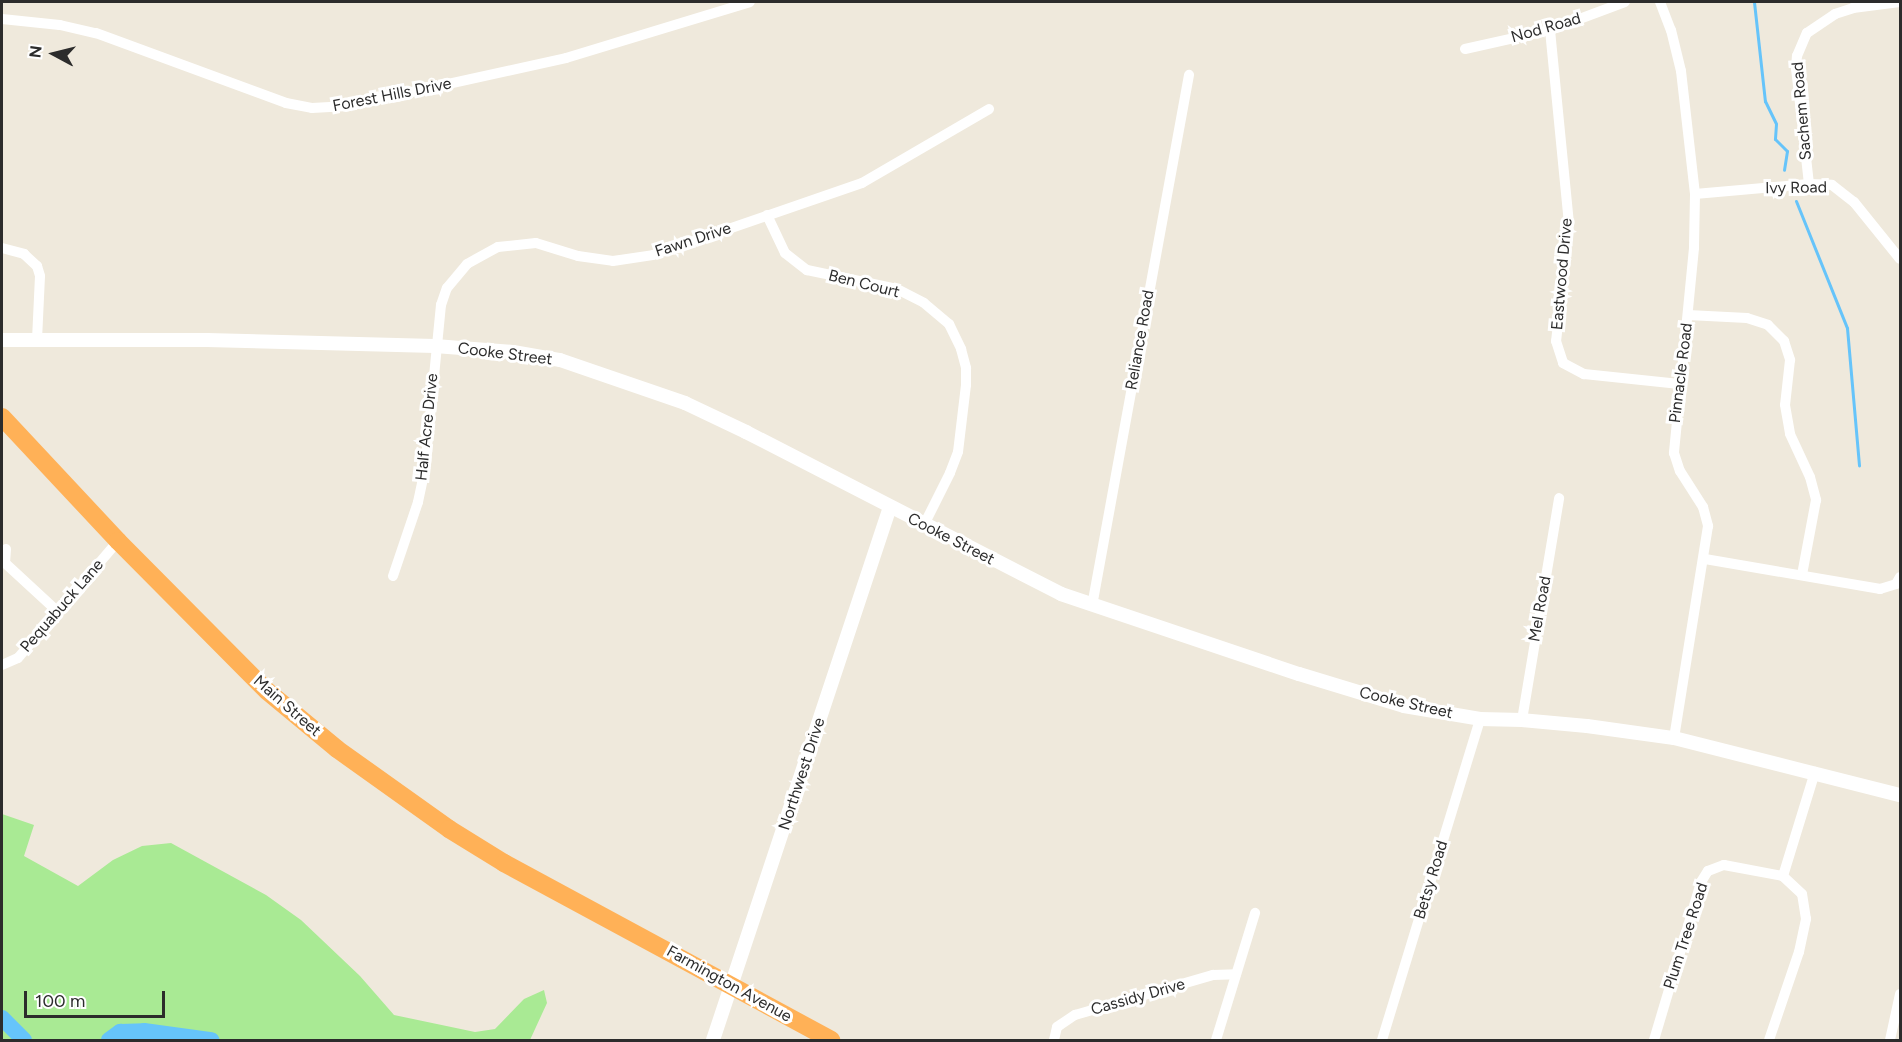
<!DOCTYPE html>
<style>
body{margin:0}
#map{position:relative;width:1902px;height:1042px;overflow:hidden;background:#efe9dc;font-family:Figtree,sans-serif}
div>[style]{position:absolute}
.green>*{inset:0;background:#a9ea94}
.stream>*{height:3px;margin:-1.5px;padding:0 1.5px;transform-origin:1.5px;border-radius:1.5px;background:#66c4fa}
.river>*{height:16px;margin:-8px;padding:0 8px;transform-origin:8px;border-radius:8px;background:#66c4fa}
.street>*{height:10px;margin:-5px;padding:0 5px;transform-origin:5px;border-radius:5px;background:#fff}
.secondary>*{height:14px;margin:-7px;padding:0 7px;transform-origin:7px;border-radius:7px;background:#fff}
.highway>*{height:18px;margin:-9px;padding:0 9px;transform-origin:9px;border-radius:9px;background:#ffb157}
span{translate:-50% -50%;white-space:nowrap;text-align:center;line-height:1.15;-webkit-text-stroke:6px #fff;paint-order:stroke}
.street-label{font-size:16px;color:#2c2c2c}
.frame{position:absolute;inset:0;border:3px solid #2c2c2c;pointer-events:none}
.north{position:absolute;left:24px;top:24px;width:60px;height:60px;-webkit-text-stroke:4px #fff;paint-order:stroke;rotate:277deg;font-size:16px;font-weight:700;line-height:24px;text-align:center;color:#2c2c2c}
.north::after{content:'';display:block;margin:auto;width:21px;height:27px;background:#2c2c2c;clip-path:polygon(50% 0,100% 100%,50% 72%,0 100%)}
.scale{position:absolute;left:24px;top:991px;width:141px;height:27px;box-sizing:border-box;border:3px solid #2c2c2c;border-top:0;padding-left:8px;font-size:18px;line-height:21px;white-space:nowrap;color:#2c2c2c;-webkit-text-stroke:4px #fff;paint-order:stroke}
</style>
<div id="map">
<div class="green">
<div style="clip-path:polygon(2px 814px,34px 825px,24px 856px,78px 886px,113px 860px,142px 846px,171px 843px,266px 895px,301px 920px,360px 976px,394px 1015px,475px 1032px,495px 1029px,524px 999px,544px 990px,547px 1003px,530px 1040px,2px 1040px)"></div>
</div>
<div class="stream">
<div style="left:1754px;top:2px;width:100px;rotate:83.7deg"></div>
<div style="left:1765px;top:101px;width:25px;rotate:64deg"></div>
<div style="left:1776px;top:124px;width:15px;rotate:94deg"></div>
<div style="left:1775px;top:139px;width:17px;rotate:45deg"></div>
<div style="left:1787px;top:151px;width:19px;rotate:99deg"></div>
<div style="left:1796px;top:201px;width:137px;rotate:68.1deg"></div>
<div style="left:1847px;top:328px;width:138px;rotate:85deg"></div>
</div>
<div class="river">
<div style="left:2px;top:1018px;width:31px;rotate:45deg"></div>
<div style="left:109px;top:1040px;width:14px;rotate:-36deg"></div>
<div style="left:120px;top:1032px;width:24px;rotate:-2deg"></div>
<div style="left:144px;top:1031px;width:68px;rotate:7.7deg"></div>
</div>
<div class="street">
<div style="left:1660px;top:2px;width:30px;rotate:69deg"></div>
<div style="left:1671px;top:30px;width:42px;rotate:76.3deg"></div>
<div style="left:1681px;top:71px;width:124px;rotate:83.5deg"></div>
<div style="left:1695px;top:194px;width:54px;rotate:91.1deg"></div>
<div style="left:1694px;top:248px;width:206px;rotate:95.6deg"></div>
<div style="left:1674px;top:453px;width:19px;rotate:72deg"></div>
<div style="left:1680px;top:471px;width:43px;rotate:57.4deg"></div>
<div style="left:1703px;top:507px;width:20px;rotate:75deg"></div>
<div style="left:1708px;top:526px;width:215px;rotate:99.1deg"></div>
<div style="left:2px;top:19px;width:58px;rotate:5.9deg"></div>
<div style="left:60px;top:25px;width:37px;rotate:13deg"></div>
<div style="left:96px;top:33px;width:202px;rotate:20.2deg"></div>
<div style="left:286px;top:103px;width:26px;rotate:11deg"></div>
<div style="left:312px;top:108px;width:36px;rotate:-3deg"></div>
<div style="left:348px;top:106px;width:223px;rotate:-12.4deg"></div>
<div style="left:566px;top:58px;width:192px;rotate:-16.9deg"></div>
<div style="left:1550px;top:30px;width:195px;rotate:84.4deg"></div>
<div style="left:1569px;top:224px;width:118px;rotate:96.3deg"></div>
<div style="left:1556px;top:341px;width:23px;rotate:72deg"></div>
<div style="left:1563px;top:363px;width:24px;rotate:28deg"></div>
<div style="left:1584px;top:374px;width:96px;rotate:6deg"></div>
<div style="left:1465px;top:49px;width:87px;rotate:-12.6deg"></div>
<div style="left:1550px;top:30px;width:80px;rotate:-20.5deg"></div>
<div style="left:1809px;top:184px;width:116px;rotate:-96.4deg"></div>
<div style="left:1796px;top:69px;width:13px;rotate:-86deg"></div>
<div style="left:1797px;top:56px;width:25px;rotate:-67deg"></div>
<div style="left:1807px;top:33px;width:34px;rotate:-34deg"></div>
<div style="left:1835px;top:14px;width:19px;rotate:-18deg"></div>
<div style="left:1853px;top:8px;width:47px;rotate:-7.3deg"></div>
<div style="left:1695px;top:194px;width:114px;rotate:-5deg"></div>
<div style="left:1809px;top:184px;width:23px;rotate:2deg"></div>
<div style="left:1832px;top:185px;width:28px;rotate:38deg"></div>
<div style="left:1854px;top:202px;width:73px;rotate:51.1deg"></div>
<div style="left:767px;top:215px;width:42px;rotate:64.7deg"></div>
<div style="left:785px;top:253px;width:28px;rotate:38deg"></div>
<div style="left:807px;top:270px;width:92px;rotate:11.9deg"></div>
<div style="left:897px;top:289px;width:30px;rotate:27deg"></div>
<div style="left:924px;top:303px;width:33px;rotate:40deg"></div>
<div style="left:949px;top:324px;width:28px;rotate:64deg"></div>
<div style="left:961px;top:349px;width:20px;rotate:75deg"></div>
<div style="left:966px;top:368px;width:17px;rotate:90deg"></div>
<div style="left:966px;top:385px;width:67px;rotate:96.8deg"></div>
<div style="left:958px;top:452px;width:22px;rotate:111deg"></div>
<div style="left:950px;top:473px;width:58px;rotate:116.6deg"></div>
<div style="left:2px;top:248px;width:23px;rotate:15deg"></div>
<div style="left:24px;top:254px;width:18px;rotate:43deg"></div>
<div style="left:37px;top:266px;width:10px;rotate:73deg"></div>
<div style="left:40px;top:276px;width:64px;rotate:92.7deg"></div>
<div style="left:1688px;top:315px;width:59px;rotate:2.9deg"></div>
<div style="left:1747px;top:318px;width:22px;rotate:18deg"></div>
<div style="left:1768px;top:325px;width:23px;rotate:45deg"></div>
<div style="left:1784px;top:341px;width:20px;rotate:72deg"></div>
<div style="left:1790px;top:360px;width:45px;rotate:96.3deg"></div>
<div style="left:1785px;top:405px;width:29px;rotate:80deg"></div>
<div style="left:1790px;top:434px;width:47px;rotate:65.1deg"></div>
<div style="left:1810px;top:477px;width:24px;rotate:75deg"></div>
<div style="left:1816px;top:500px;width:76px;rotate:100.6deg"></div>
<div style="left:6px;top:549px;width:14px;rotate:94deg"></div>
<div style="left:5px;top:563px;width:71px;rotate:42.7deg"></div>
<div style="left:1705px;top:559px;width:178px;rotate:9.7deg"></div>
<div style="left:1880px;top:589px;width:17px;rotate:-17deg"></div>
<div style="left:1896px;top:584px;width:8px;rotate:-60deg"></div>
<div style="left:393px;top:576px;width:78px;rotate:-71.3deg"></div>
<div style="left:418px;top:502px;width:35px;rotate:-78deg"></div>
<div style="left:425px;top:468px;width:164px;rotate:-84.4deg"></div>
<div style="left:441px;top:305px;width:18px;rotate:-71deg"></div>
<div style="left:447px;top:288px;width:31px;rotate:-50deg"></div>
<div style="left:467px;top:264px;width:35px;rotate:-29deg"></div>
<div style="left:498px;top:247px;width:38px;rotate:-6deg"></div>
<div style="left:536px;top:243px;width:44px;rotate:17.2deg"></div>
<div style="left:578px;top:256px;width:35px;rotate:8deg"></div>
<div style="left:613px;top:261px;width:40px;rotate:-8.5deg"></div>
<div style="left:653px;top:255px;width:221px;rotate:-19deg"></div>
<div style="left:862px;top:183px;width:147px;rotate:-30.2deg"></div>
<div style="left:1092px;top:606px;width:540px;rotate:-79.65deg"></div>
<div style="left:2px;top:665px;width:17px;rotate:-24deg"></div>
<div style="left:18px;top:658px;width:154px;rotate:-49.5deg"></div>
<div style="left:1522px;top:720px;width:225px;rotate:-80.5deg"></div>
<div style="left:1054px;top:1040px;width:13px;rotate:-77deg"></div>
<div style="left:1057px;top:1027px;width:22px;rotate:-34deg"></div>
<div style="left:1075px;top:1015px;width:144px;rotate:-16.2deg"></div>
<div style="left:1213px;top:975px;width:23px;rotate:-2deg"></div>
<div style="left:1216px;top:1040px;width:133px;rotate:-72.9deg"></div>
<div style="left:1382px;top:1040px;width:336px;rotate:-73deg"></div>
<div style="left:1654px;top:1040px;width:165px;rotate:-73.4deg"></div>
<div style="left:1701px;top:882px;width:13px;rotate:-58deg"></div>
<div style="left:1708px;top:871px;width:17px;rotate:-21deg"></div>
<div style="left:1724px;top:865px;width:60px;rotate:10.6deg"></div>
<div style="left:1769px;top:1040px;width:93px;rotate:-71.2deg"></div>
<div style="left:1799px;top:952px;width:34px;rotate:-78deg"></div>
<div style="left:1806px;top:919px;width:25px;rotate:-99deg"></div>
<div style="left:1802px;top:894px;width:26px;rotate:-137deg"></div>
<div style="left:1783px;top:876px;width:109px;rotate:-72.9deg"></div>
<div style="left:1890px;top:1040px;width:47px;rotate:-77.7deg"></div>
</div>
<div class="secondary">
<div style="left:2px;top:340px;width:205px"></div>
<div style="left:207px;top:340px;width:228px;rotate:1.5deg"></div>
<div style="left:435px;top:346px;width:78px;rotate:4.4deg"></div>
<div style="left:513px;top:352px;width:48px;rotate:9.7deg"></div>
<div style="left:560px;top:360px;width:132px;rotate:19deg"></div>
<div style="left:685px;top:403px;width:68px;rotate:25.4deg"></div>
<div style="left:746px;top:432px;width:354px;rotate:27.2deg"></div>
<div style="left:1061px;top:594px;width:251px;rotate:18.6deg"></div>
<div style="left:1299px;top:674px;width:110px;rotate:16.9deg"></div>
<div style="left:1404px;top:706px;width:77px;rotate:9.7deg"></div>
<div style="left:1480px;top:719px;width:42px;rotate:1.4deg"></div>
<div style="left:1522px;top:720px;width:65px;rotate:5.3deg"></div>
<div style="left:1587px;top:726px;width:88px;rotate:7.9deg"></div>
<div style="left:1674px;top:738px;width:233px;rotate:14.2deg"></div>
<div style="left:713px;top:1040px;width:562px;rotate:-71.63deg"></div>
</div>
<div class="highway">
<div style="left:2px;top:417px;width:170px;rotate:46.9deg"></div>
<div style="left:118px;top:541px;width:211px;rotate:45.2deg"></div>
<div style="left:267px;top:691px;width:91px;rotate:39.6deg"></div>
<div style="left:337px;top:749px;width:138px;rotate:35.5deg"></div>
<div style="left:449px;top:829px;width:65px;rotate:31.7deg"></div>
<div style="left:504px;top:863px;width:372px;rotate:28.4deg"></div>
</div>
<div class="street-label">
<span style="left:1546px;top:28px;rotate:-16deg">Nod Road</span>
<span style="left:392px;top:95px;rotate:-11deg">Forest Hills Drive</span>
<span style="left:1802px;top:111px;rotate:-95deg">Sachem Road</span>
<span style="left:1796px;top:188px;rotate:-1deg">Ivy Road</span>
<span style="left:693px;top:240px;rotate:-18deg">Fawn Drive</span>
<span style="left:1562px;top:274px;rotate:-85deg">Eastwood Drive</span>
<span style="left:864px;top:284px;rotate:14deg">Ben Court</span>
<span style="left:1140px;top:340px;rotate:-80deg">Reliance Road</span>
<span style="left:505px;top:354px;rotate:7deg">Cooke Street</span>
<span style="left:1681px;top:373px;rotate:-83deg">Pinnacle Road</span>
<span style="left:427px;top:427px;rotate:-84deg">Half Acre Drive</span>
<span style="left:951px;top:539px;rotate:27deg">Cooke Street</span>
<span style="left:62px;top:606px;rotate:-49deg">Pequabuck Lane</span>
<span style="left:1540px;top:609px;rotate:-80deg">Mel Road</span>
<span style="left:1406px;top:703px;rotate:13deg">Cooke Street</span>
<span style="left:287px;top:706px;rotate:41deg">Main Street</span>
<span style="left:802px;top:774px;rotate:-72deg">Northwest Drive</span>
<span style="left:1431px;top:880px;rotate:-73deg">Betsy Road</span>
<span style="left:1686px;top:936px;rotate:-72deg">Plum Tree Road</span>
<span style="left:729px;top:984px;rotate:29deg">Farmington Avenue</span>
<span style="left:1138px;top:997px;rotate:-16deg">Cassidy Drive</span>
</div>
<div class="frame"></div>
<div class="north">N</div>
<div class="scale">100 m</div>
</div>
